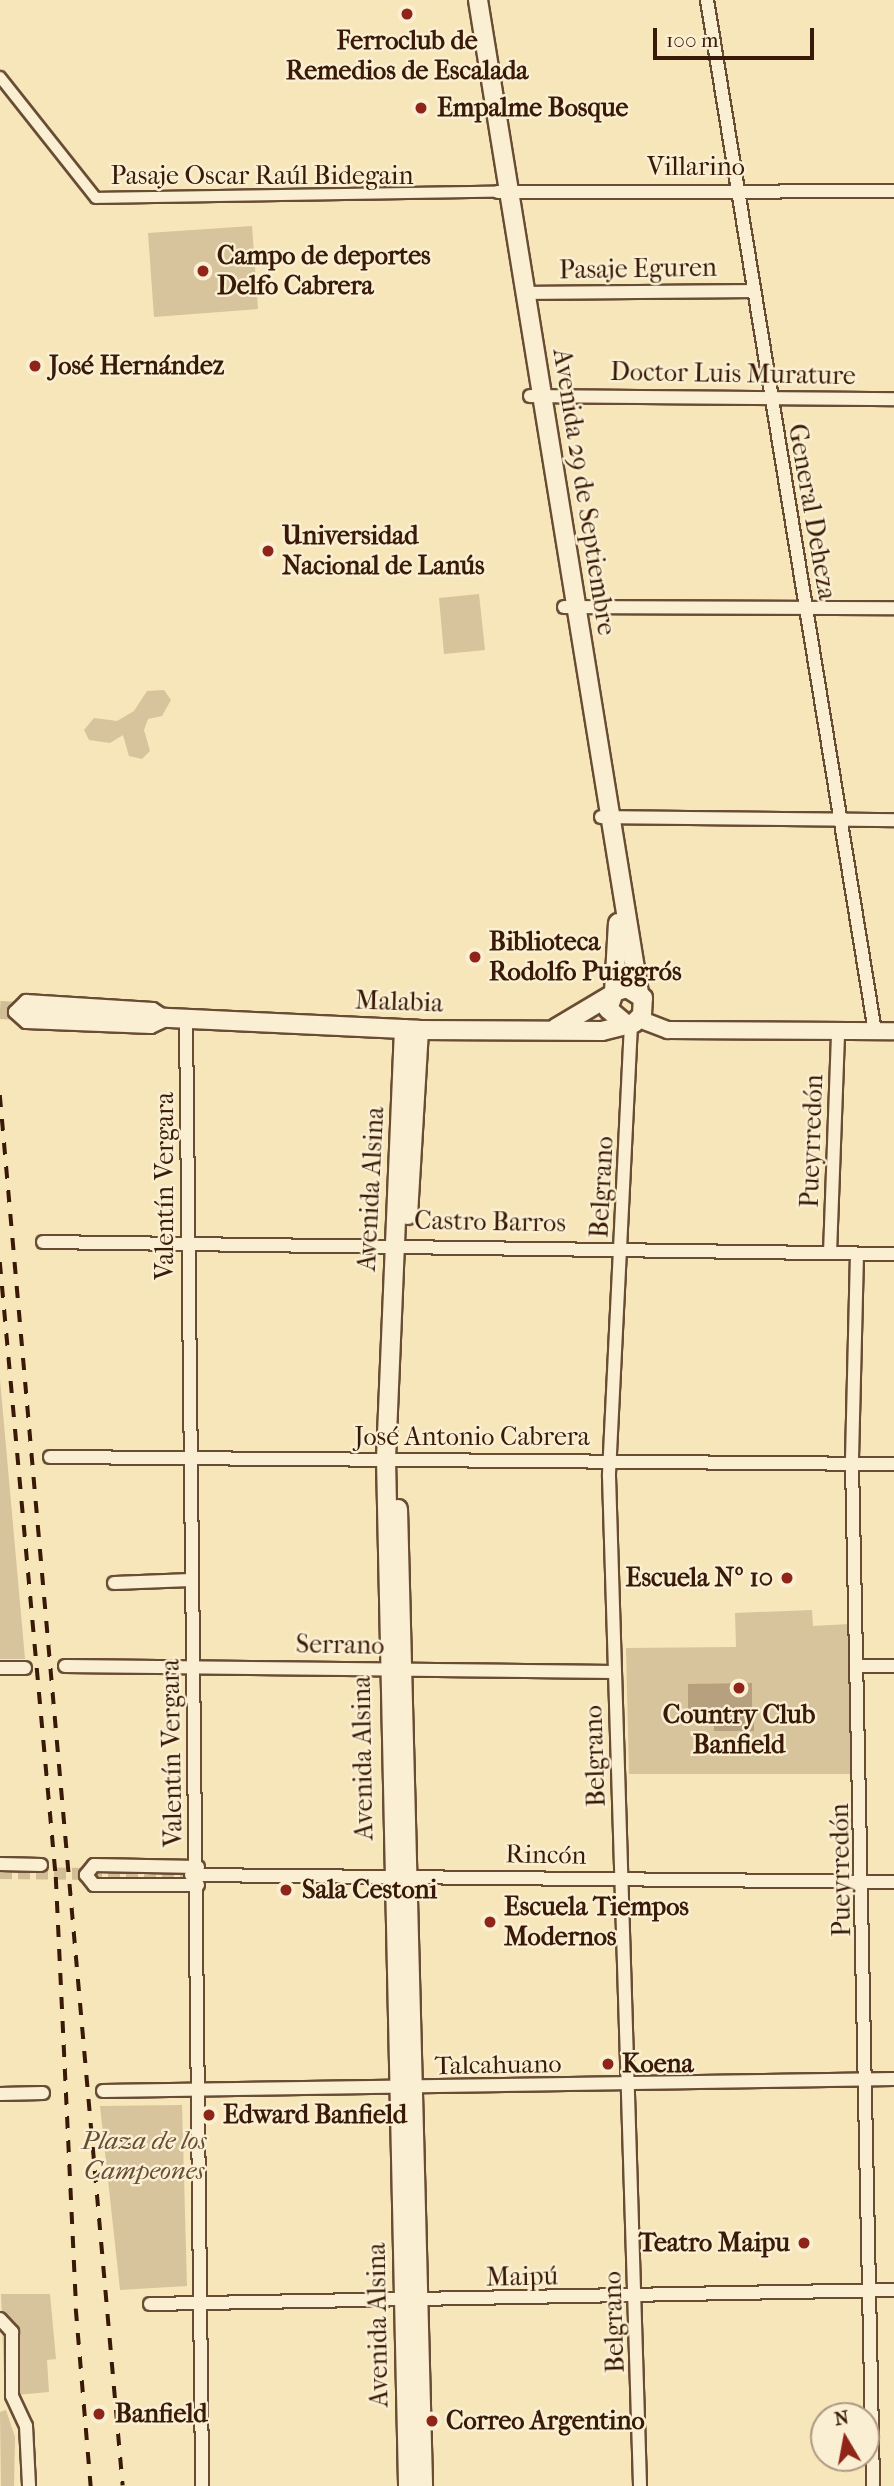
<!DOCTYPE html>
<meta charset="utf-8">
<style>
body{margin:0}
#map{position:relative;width:894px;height:2486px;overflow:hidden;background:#f7e6ba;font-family:"IM FELL French Canon",serif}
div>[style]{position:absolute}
.green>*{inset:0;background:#d7c39c}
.water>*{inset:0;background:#b6a07d}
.minor-tunnel>*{height:12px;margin-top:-6px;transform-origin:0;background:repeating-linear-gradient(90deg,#d1bd96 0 12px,transparent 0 18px)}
.secondary-tunnel>*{height:18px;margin-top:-9px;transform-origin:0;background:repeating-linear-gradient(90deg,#d1bd96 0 18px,transparent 0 27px)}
.roads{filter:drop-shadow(2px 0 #684c34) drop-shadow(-2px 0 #684c34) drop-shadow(0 2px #684c34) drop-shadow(0 -2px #684c34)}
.pedestrian>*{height:10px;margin:-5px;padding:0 5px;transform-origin:5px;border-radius:5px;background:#faefd2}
.minor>*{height:12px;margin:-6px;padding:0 6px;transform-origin:6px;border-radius:6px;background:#faefd2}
.tertiary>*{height:16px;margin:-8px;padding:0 8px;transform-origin:8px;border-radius:8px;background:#faefd2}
.secondary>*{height:18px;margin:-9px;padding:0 9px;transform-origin:9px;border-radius:9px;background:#faefd2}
.rail>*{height:3.5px;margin-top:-1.75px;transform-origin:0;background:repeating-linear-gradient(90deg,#391907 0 12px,transparent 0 24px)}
.dots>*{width:19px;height:19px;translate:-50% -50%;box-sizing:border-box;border:4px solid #faefd2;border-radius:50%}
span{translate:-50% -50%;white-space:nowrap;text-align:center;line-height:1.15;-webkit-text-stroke:5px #faefd2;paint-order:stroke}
.poi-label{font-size:26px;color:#391907;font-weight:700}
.left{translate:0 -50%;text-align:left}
.right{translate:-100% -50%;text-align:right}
.street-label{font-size:26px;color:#391907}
.park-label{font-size:26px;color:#684c34;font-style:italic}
.north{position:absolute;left:810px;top:2402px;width:70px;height:70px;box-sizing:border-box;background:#faefd2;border:2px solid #ad9981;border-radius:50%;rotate:350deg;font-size:19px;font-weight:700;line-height:28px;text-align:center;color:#391907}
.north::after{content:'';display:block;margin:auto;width:24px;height:32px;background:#8f2418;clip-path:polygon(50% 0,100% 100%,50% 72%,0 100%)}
.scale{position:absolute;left:653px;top:28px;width:161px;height:32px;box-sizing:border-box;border:4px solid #391907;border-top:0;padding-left:9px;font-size:21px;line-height:24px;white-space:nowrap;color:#391907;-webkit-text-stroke:5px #faefd2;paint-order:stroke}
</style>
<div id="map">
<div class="green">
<div style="clip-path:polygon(252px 226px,258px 309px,154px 317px,148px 233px)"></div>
<div style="clip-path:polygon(479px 594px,485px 650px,444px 654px,439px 598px)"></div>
<div style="clip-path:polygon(164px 690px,171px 700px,162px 716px,148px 719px,144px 730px,150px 751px,142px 759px,129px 756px,123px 735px,110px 743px,89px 740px,84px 730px,94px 718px,117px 721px,134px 711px,147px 691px)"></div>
<div style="clip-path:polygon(0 1380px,8px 1469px,25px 1659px,0 1659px)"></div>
<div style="clip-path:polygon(812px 1610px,813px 1626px,849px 1624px,853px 1774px,629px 1774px,626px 1648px,736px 1647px,735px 1613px)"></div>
<div style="clip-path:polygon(182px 2105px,187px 2286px,120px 2290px,100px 2106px)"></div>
<div style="clip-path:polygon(1px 2294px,50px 2294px,56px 2359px,47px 2360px,49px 2392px,16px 2395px,4px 2377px)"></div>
<div style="clip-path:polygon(6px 2410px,15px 2437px,14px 2486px,1px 2486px,0 2412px)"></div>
</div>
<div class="water">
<div style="clip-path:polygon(752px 1683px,752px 1710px,707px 1710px,706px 1720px,688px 1720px,688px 1684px)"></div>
<div style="clip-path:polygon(714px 1714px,754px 1714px,754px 1731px,714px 1731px)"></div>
</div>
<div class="minor-tunnel">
<div style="left:0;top:1873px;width:191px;rotate:0.6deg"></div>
</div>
<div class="secondary-tunnel">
<div style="left:0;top:1010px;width:21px;rotate:3deg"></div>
</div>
<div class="roads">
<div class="pedestrian">
<div style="left:0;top:77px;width:154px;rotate:51.6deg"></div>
<div style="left:96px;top:198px;width:402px;rotate:-0.9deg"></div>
</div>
<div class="minor">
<div style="left:707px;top:0;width:1045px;rotate:80.75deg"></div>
<div style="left:498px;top:192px;width:396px;rotate:-0.1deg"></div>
<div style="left:525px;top:293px;width:226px;rotate:-0.5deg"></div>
<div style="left:530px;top:396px;width:364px;rotate:0.5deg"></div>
<div style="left:564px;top:607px;width:330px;rotate:0.2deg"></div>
<div style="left:601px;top:817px;width:293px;rotate:0.6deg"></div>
<div style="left:26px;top:1001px;width:127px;rotate:3.6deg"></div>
<div style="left:153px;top:1009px;width:18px;rotate:34deg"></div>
<div style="left:168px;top:1019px;width:19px;rotate:155deg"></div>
<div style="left:151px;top:1027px;width:125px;rotate:-177.7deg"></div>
<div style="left:26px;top:1022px;width:15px;rotate:-138deg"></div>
<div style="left:15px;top:1012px;width:16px;rotate:-45deg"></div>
<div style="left:186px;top:1020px;width:1466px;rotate:89.37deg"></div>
<div style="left:631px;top:1024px;width:453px;rotate:92.8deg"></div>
<div style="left:609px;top:1476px;width:1010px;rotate:88.24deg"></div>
<div style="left:43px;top:1242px;width:851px;rotate:0.81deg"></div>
<div style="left:830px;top:1253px;width:222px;rotate:-87.9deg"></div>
<div style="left:857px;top:1254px;width:209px;rotate:91.4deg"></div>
<div style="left:852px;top:1463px;width:1023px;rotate:88.82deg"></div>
<div style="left:50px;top:1457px;width:844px;rotate:0.48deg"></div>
<div style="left:114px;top:1583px;width:77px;rotate:-2.2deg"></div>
<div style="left:65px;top:1666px;width:549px;rotate:0.63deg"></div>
<div style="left:860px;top:1666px;width:34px"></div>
<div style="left:0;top:1668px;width:25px"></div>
<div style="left:0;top:1864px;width:41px;rotate:1.4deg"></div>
<div style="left:198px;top:1867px;width:104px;rotate:-178.9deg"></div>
<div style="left:94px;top:1865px;width:13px;rotate:129deg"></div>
<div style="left:86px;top:1875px;width:13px;rotate:51deg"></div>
<div style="left:94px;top:1885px;width:104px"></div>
<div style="left:191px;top:1875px;width:703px;rotate:0.57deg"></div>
<div style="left:103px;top:2091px;width:791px;rotate:-0.87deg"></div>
<div style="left:0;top:2094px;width:43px;rotate:-1.3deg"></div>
<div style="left:150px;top:2304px;width:744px;rotate:-1.08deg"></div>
<div style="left:0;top:2319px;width:18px;rotate:47deg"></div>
<div style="left:12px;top:2332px;width:64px;rotate:90deg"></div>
<div style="left:12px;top:2396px;width:33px;rotate:65deg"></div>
<div style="left:26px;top:2426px;width:60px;rotate:87.1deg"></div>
</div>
<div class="tertiary">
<div style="left:639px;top:1019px;width:31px;rotate:21deg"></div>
<div style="left:668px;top:1030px;width:226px;rotate:0.3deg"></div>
</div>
<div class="secondary">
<div style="left:478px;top:0;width:1006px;rotate:80.79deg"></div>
<div style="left:614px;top:992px;width:69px;rotate:-86.7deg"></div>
<div style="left:21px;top:1011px;width:398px;rotate:2.7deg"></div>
<div style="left:419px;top:1030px;width:183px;rotate:0.3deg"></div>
<div style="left:602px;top:1031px;width:33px;rotate:-14deg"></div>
<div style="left:634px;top:1023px;width:11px;rotate:-45deg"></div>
<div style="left:642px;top:1015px;width:17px;rotate:-87deg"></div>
<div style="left:643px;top:998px;width:19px;rotate:-148deg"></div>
<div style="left:627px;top:988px;width:14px;rotate:163deg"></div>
<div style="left:614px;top:992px;width:18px;rotate:109deg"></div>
<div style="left:608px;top:1009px;width:25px;rotate:40deg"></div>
<div style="left:556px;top:1028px;width:63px;rotate:-30.7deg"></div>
<div style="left:404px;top:1029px;width:430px;rotate:92.4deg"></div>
<div style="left:386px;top:1459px;width:1027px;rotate:88.77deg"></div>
<div style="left:408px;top:1215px;width:185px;rotate:-86.6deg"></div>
<div style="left:398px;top:1509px;width:977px;rotate:88.53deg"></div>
</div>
</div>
<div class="rail">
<div style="left:0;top:1095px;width:1396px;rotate:84.95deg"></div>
<div style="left:0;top:1262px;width:618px;rotate:84.8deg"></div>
<div style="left:56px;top:1877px;width:432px;rotate:87.3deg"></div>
<div style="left:76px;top:2309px;width:178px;rotate:85.2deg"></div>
</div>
<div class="dots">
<div style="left:407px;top:14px;background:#8f2418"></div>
<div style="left:421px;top:108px;background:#8f2418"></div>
<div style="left:203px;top:271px;background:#8f2418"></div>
<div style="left:35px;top:366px;background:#8f2418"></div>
<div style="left:268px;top:551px;background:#8f2418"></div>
<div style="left:475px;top:957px;background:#8f2418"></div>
<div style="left:787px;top:1578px;background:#8f2418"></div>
<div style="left:739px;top:1688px;background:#8f2418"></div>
<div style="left:286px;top:1890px;background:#8f2418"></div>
<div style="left:490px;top:1922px;background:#8f2418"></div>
<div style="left:608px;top:2064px;background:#8f2418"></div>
<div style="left:209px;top:2115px;background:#8f2418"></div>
<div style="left:804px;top:2243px;background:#8f2418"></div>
<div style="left:99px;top:2414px;background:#8f2418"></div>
<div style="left:432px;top:2421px;background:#8f2418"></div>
</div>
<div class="poi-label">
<span style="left:407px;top:56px">Ferroclub de<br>Remedios de Escalada</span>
<span class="left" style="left:437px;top:108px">Empalme Bosque</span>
<span class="left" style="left:217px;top:271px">Campo de deportes<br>Delfo Cabrera</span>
<span class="left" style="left:49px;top:366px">José Hernández</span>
<span class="left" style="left:282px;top:551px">Universidad<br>Nacional de Lanús</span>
<span class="left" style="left:489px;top:957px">Biblioteca<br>Rodolfo Puiggrós</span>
<span class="right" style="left:773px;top:1578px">Escuela Nº 10</span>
<span style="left:739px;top:1730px">Country Club<br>Banfield</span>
<span class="left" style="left:302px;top:1890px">Sala Cestoni</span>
<span class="left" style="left:504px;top:1922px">Escuela Tiempos<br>Modernos</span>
<span class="left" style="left:622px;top:2064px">Koena</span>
<span class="left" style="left:223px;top:2115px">Edward Banfield</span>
<span class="right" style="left:790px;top:2243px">Teatro Maipu</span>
<span class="left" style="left:115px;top:2414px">Banfield</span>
<span class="left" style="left:446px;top:2421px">Correo Argentino</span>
</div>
<div class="street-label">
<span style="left:696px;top:167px">Villarino</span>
<span style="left:262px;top:176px">Pasaje Oscar Raúl Bidegain</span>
<span style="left:638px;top:269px;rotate:-1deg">Pasaje Eguren</span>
<span style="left:733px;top:374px;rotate:1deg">Doctor Luis Murature</span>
<span style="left:584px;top:492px;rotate:81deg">Avenida 29 de Septiembre</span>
<span style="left:812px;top:512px;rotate:80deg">General Deheza</span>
<span style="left:399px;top:1002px;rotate:2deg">Malabia</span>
<span style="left:812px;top:1141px;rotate:-88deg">Pueyrredón</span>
<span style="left:165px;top:1186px;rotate:-90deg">Valentín Vergara</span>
<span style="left:602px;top:1187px;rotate:-87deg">Belgrano</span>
<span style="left:371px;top:1189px;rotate:-87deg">Avenida Alsina</span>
<span style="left:490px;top:1222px;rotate:1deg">Castro Barros</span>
<span style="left:472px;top:1437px">José Antonio Cabrera</span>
<span style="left:340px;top:1645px;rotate:1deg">Serrano</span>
<span style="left:172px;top:1753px;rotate:-91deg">Valentín Vergara</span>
<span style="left:595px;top:1756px;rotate:-92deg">Belgrano</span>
<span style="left:363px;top:1758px;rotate:-91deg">Avenida Alsina</span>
<span style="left:546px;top:1855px;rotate:1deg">Rincón</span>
<span style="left:841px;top:1870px;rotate:-91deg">Pueyrredón</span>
<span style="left:498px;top:2065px;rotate:-1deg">Talcahuano</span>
<span style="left:522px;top:2277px;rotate:-1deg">Maipú</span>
<span style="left:614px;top:2322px;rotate:-92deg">Belgrano</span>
<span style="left:378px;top:2325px;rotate:-91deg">Avenida Alsina</span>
</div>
<div class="park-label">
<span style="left:144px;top:2156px">Plaza de los<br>Campeones</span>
</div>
<div class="north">N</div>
<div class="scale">100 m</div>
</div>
